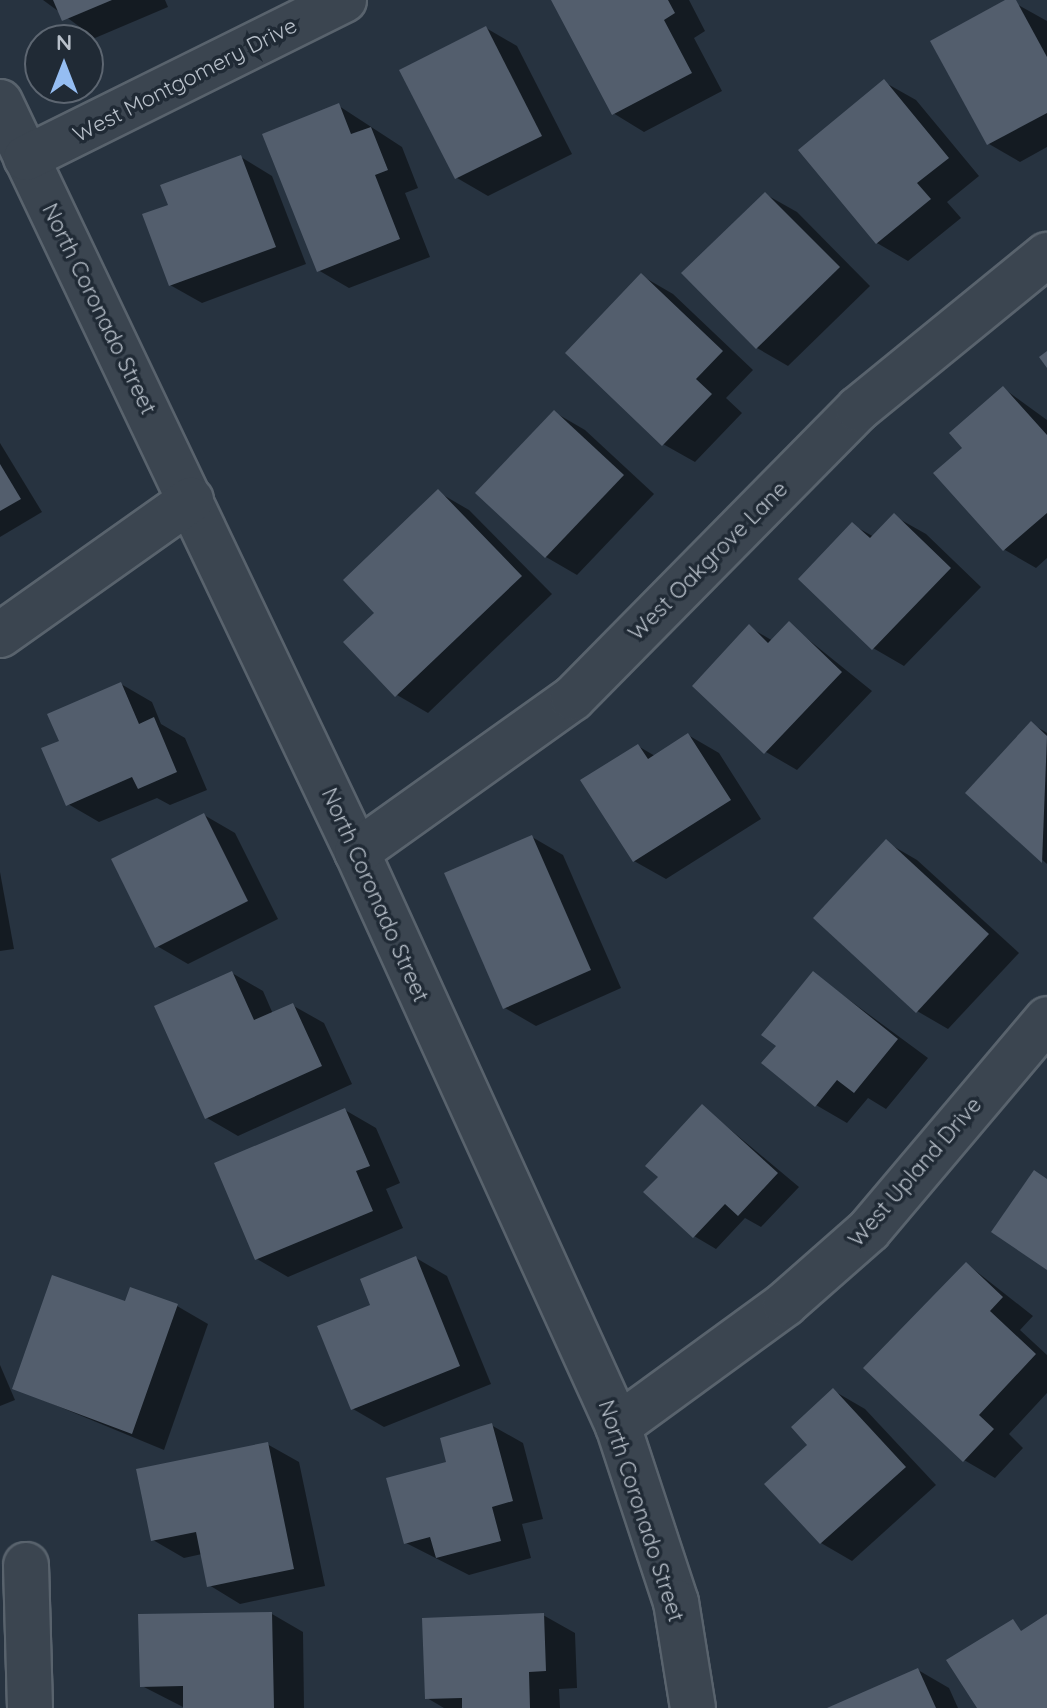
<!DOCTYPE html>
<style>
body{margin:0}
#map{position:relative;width:1047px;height:1708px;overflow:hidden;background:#273340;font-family:Quicksand,sans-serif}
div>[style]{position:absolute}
.shadow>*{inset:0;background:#0007}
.building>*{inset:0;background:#535e6d}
.roads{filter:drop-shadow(2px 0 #59636d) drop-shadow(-2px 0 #59636d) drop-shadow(0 2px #59636d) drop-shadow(0 -2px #59636d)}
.minor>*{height:44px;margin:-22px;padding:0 22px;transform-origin:22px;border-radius:22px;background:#3b4550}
span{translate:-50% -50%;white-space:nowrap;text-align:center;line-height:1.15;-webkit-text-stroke:7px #202a35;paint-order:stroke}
.street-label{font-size:22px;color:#b8c0ca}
.north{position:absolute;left:24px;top:24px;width:80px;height:80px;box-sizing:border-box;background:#202a35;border:2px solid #5d6671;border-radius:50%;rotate:0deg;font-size:22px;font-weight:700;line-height:32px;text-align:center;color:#b8c0ca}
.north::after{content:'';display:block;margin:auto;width:28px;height:36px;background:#95bdf2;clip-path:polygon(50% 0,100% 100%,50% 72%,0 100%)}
</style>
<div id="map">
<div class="shadow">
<div style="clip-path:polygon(43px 0,165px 0,168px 7px,95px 38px)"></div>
<div style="clip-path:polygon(554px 0,689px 0,705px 31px,694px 38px,722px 91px,644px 132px,613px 113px)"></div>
<div style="clip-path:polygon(1009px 0,1047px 21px,1047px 147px,1020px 162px,989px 144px)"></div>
<div style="clip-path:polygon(486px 28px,517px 46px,572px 154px,488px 196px,457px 178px)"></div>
<div style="clip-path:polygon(884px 82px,916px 100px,979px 176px,947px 202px,961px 218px,908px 261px,877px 243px)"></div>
<div style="clip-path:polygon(339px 106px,402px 147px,418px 188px,405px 193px,430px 257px,349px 288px,318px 270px)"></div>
<div style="clip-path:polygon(241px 157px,272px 176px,306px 264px,202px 303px,170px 285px)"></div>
<div style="clip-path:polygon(765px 194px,797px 212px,870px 286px,788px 366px,757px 348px)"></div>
<div style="clip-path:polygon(642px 276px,673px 294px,753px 370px,726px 398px,742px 413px,695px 462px,663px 444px)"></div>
<div style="clip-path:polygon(1003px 388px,1047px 420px,1047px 558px,1036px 568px,1005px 550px,936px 473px,965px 448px)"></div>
<div style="clip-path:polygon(554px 412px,585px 430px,654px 494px,577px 575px,546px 557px,478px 493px)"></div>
<div style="clip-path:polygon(0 443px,42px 512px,0 537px)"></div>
<div style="clip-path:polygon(438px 492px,469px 510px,552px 594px,428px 713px,397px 695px,377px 613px)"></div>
<div style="clip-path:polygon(894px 516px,926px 534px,981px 587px,904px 666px,873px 648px,853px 525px,874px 537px)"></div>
<div style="clip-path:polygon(789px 624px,872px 691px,797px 770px,766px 752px,694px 686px,749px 627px,773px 641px)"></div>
<div style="clip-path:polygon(121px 684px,152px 702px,161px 724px,185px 738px,207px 790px,170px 805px,157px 798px,99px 822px,68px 804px,61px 743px)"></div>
<div style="clip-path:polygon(1032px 724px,1047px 733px,1047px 864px,968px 793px)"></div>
<div style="clip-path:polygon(688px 735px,719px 753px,761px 819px,666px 879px,634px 861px,638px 746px,655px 756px)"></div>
<div style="clip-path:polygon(204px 815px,235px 833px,278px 919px,188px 964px,157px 946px)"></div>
<div style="clip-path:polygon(532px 837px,563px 855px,621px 988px,536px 1026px,505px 1008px)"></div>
<div style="clip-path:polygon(886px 842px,917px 860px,1019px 953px,948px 1029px,917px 1011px)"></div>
<div style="clip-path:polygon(0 872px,14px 949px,0 951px)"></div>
<div style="clip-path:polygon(232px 973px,263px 991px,273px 1014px,292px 1005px,324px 1023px,352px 1084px,238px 1136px,207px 1118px)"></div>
<div style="clip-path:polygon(814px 974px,928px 1058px,886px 1109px,868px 1098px,847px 1123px,816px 1105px,778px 1046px)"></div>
<div style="clip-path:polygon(702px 1106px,799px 1187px,761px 1227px,745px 1218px,716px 1249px,694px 1236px,661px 1177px)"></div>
<div style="clip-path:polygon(345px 1110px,376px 1128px,400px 1183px,386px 1189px,403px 1228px,288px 1277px,257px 1259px)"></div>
<div style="clip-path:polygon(416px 1258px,447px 1276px,491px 1384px,384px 1427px,353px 1409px,373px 1306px)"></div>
<div style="clip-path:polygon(967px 1264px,1033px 1316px,1020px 1330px,1047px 1355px,1047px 1393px,1009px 1434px,1023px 1448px,995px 1478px,964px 1460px)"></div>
<div style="clip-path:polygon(126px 1303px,177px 1306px,208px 1324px,164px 1450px,14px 1388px)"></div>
<div style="clip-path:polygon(0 1365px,15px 1400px,0 1406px)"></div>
<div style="clip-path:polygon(834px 1391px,865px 1409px,936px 1485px,852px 1561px,821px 1543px,810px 1445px)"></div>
<div style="clip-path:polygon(491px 1425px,523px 1443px,543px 1519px,522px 1524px,531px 1558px,469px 1575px,406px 1543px,449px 1463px)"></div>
<div style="clip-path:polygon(267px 1444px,299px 1462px,325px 1586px,240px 1604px,209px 1585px,202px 1554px,184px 1558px,153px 1540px)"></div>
<div style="clip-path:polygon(272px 1614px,303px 1632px,304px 1708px,185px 1708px,142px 1686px)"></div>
<div style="clip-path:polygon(543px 1615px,575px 1633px,577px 1688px,559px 1689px,560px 1708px,444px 1708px,427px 1698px)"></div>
<div style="clip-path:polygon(918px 1670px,949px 1688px,958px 1708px,832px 1708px)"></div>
</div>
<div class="building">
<div style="clip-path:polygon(53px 0,112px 0,62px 21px)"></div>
<div style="clip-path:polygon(551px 0,668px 0,675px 13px,664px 20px,692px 73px,612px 115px)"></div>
<div style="clip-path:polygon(1005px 0,1016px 0,1047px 57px,1047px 113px,987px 145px,930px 41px)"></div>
<div style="clip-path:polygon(486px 26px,542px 136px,455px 179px,399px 70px)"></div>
<div style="clip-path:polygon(884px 79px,949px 158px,917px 183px,931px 199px,876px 244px,798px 150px)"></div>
<div style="clip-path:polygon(339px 103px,351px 134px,371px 127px,388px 170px,375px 175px,400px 239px,317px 272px,262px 134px)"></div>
<div style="clip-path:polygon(241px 155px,276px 247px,169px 286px,142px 214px,168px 205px,160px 185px)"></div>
<div style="clip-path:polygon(765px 192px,840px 267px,756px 349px,681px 273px)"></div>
<div style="clip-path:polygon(641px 273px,723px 351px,696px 379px,712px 394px,662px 446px,565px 353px)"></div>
<div style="clip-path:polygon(1047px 351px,1047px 368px,1039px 357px)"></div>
<div style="clip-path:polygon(1003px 386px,1047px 435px,1047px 513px,1003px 551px,933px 473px,962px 448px,949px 433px)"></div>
<div style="clip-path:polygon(554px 410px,624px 475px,545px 558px,475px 493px)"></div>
<div style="clip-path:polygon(0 464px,21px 499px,0 511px)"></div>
<div style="clip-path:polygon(438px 489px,522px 576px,395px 697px,343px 642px,374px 613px,343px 580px)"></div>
<div style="clip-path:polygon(894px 513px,951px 568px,872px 650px,798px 579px,852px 522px,870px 538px)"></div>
<div style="clip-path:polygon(789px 621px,842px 672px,764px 754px,692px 686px,749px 624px,768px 643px)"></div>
<div style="clip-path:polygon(121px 682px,139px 724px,154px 717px,177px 772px,138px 789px,132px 777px,66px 806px,41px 748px,59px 741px,47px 714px)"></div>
<div style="clip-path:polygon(1031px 721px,1047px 736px,1042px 863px,965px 793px)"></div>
<div style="clip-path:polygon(688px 733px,731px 800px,633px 862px,580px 780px,638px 744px,648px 759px)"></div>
<div style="clip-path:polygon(204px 813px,248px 901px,155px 948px,111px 859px)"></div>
<div style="clip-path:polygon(532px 835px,591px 970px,503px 1009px,444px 873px)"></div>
<div style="clip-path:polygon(886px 839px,989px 934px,916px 1013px,813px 918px)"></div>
<div style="clip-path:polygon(232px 971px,254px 1020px,293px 1003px,322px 1066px,205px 1119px,154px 1006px)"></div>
<div style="clip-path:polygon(813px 971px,898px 1039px,854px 1093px,837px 1080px,815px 1107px,761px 1063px,776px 1046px,761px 1035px)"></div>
<div style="clip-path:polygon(702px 1104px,778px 1173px,738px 1216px,725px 1204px,693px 1238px,643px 1192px,658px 1177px,645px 1166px)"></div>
<div style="clip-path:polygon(345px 1108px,370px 1166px,356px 1171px,373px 1211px,255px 1260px,214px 1163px)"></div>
<div style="clip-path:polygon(1034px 1170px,1047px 1179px,1047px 1270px,991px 1232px)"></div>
<div style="clip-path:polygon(416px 1256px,460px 1366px,351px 1410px,317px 1326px,370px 1305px,360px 1279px)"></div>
<div style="clip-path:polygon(966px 1262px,1003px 1297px,990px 1311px,1036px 1354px,979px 1415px,994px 1429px,963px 1462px,863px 1368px)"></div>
<div style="clip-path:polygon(52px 1275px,125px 1301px,130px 1287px,178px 1304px,132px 1434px,12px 1389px)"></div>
<div style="clip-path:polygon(833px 1388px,906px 1467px,820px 1544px,764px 1484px,807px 1445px,791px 1427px)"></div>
<div style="clip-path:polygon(492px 1423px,513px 1501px,492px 1507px,501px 1541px,436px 1558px,430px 1537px,404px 1544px,386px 1478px,446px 1462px,440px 1438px)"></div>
<div style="clip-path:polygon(268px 1442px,294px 1569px,207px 1587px,196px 1532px,151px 1541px,136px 1469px)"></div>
<div style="clip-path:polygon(272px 1612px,274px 1708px,183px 1708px,183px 1686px,140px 1687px,138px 1614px)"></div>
<div style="clip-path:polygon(544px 1613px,546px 1671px,529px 1672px,530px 1708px,462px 1708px,462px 1698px,425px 1699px,422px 1618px)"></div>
<div style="clip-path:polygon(1047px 1614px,1047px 1708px,977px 1708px,946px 1660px,1013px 1619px,1021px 1631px)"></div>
<div style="clip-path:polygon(918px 1668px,936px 1708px,827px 1708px)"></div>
</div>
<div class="roads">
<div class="minor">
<div style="left:0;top:102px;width:831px;rotate:64.55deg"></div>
<div style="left:357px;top:852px;width:631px;rotate:65.55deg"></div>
<div style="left:618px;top:1426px;width:185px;rotate:71.8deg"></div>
<div style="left:676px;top:1602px;width:107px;rotate:80.9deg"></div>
<div style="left:26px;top:158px;width:355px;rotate:-26.4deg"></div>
<div style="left:0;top:635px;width:234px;rotate:-35.3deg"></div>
<div style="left:357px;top:852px;width:265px;rotate:-35.5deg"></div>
<div style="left:573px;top:698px;width:406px;rotate:-45.4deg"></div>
<div style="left:858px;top:409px;width:244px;rotate:-39.2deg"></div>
<div style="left:618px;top:1426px;width:207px;rotate:-36.1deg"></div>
<div style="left:785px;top:1304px;width:112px;rotate:-41.4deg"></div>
<div style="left:869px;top:1230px;width:276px;rotate:-49.8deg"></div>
<div style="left:26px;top:1565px;width:143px;rotate:88.4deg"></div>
</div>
</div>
<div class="street-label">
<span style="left:185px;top:80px;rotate:-27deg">West Montgomery Drive</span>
<span style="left:99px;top:309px;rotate:64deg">North Coronado Street</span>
<span style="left:708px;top:561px;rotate:-45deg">West Oakgrove Lane</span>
<span style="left:375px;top:895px;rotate:66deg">North Coronado Street</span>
<span style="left:915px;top:1172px;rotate:-49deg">West Upland Drive</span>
<span style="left:641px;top:1511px;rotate:72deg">North Coronado Street</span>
</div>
<div class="north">N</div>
</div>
